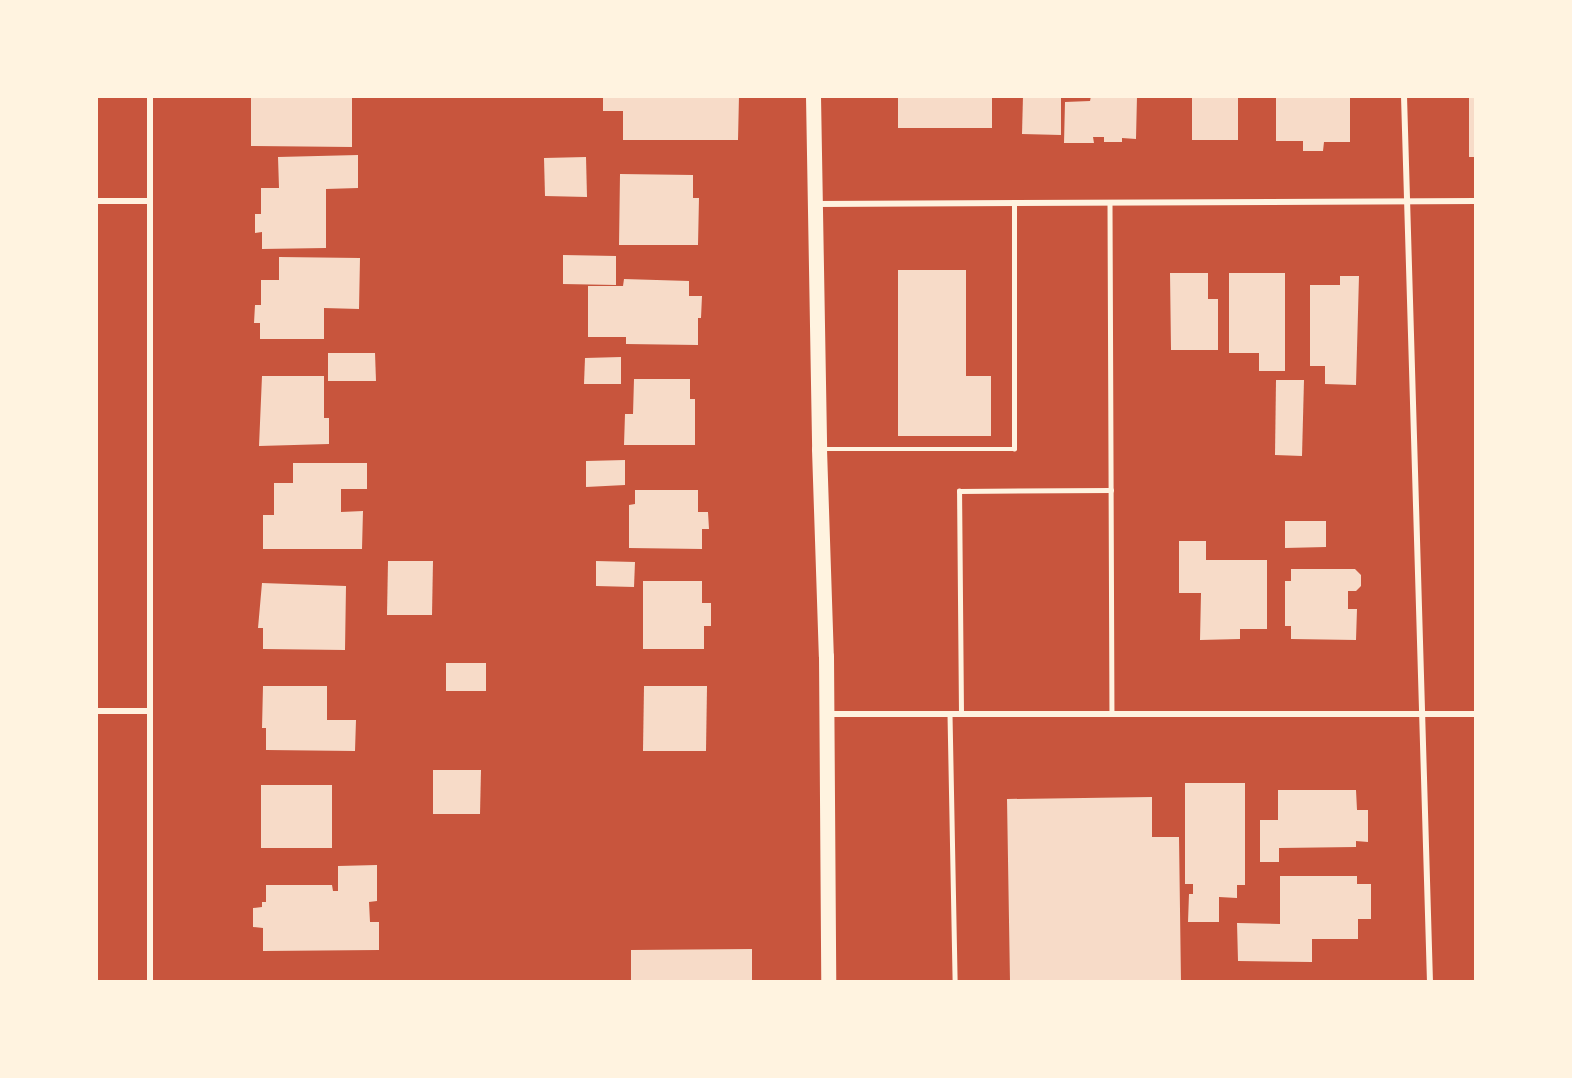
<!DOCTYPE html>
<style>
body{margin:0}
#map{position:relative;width:1572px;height:1078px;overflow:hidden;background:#c8553d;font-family:"PT Sans",sans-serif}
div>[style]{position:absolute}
.building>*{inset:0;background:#f7dbc8}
.service>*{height:4.5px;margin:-2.25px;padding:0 2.25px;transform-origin:2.25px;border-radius:2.25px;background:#fff3e0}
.minor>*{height:6px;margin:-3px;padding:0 3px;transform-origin:3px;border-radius:3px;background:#fff3e0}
.primary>*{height:15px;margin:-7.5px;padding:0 7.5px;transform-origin:7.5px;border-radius:7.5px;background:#fff3e0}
span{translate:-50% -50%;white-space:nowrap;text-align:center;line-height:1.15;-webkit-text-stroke:6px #fff3e0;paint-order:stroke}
.frame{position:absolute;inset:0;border:98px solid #fff3e0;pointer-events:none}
</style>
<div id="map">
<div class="building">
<div style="clip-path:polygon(251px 96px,352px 96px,352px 147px,251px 146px)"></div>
<div style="clip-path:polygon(603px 96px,739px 96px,738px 140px,623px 140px,623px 111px,603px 111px)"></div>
<div style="clip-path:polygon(898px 96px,992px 96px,992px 128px,898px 128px)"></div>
<div style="clip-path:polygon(1023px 96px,1061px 96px,1061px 135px,1022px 134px)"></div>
<div style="clip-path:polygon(1091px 96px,1137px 96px,1136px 139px,1122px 138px,1122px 142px,1104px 142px,1104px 137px,1093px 137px,1094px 143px,1064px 143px,1065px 102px,1090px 101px)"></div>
<div style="clip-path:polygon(1192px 96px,1238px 96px,1238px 140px,1192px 140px)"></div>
<div style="clip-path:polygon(1276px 96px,1350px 96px,1350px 142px,1324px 142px,1323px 151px,1303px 151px,1303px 141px,1276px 141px)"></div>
<div style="clip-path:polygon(1469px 96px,1476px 96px,1476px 157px,1469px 157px)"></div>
<div style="clip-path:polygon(358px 155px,358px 188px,326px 189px,326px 248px,262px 249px,262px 232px,255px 233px,255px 214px,261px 214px,261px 188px,279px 188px,278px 157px)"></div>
<div style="clip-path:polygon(586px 157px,587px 197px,545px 196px,544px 158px)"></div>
<div style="clip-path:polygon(620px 174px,693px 175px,693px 198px,699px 198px,698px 245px,619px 245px)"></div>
<div style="clip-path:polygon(563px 255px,616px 256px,616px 285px,563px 284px)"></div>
<div style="clip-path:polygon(279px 257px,360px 258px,359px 309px,324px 308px,324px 339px,260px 339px,260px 323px,254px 323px,255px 305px,261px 305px,261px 280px,279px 280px)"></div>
<div style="clip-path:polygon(898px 270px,966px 270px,966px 376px,991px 376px,991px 436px,898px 436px)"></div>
<div style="clip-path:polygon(1170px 273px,1208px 273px,1208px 299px,1218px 299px,1218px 350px,1171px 350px)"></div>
<div style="clip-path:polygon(1229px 273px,1285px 273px,1285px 371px,1259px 371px,1259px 353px,1229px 353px)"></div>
<div style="clip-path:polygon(1340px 276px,1359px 276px,1356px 385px,1325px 384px,1325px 366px,1310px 366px,1310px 285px,1340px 285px)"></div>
<div style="clip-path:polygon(624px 279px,689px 281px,689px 296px,702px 296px,701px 318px,698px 318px,698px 345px,626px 344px,626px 337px,588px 337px,588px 286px,623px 286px)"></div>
<div style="clip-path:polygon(328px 353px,375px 353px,376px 381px,328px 381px)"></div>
<div style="clip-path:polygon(621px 357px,621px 384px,584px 384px,585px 358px)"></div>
<div style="clip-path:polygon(262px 376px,324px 376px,324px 418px,329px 418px,329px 444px,259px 446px)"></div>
<div style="clip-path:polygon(634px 379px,690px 379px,690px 399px,695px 399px,695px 445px,624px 445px,625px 414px,633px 414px)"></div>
<div style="clip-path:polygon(1276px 380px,1304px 380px,1302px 456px,1275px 455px)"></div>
<div style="clip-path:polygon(625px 460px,625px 485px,586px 487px,586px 461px)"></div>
<div style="clip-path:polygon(293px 463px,367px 463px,367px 489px,341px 489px,341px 512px,363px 511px,362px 549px,263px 549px,263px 515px,274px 515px,274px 483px,293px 483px)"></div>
<div style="clip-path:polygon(635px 490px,698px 490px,698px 512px,708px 512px,709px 529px,702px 529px,702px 549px,629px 548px,629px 505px,635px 504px)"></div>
<div style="clip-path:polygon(1285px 521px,1326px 521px,1326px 547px,1285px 548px)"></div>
<div style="clip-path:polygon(1179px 541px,1206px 541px,1206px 560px,1267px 560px,1267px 629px,1240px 629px,1240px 639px,1200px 640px,1201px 593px,1179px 593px)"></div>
<div style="clip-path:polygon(388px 561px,433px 561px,432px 615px,387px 615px)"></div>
<div style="clip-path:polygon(596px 561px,635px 562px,634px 587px,596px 586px)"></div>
<div style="clip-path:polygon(1291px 569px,1355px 569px,1361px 575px,1361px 586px,1356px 591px,1348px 591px,1348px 609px,1357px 609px,1356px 640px,1291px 639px,1291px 626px,1285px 626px,1285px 581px,1291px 581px)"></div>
<div style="clip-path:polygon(643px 581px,702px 581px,702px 603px,711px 603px,711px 626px,704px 626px,704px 649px,643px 649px)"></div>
<div style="clip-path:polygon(262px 583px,346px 586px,345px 650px,263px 649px,263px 628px,258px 628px)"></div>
<div style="clip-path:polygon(446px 663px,486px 663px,486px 691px,446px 691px)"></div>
<div style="clip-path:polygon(263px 686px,327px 686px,327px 720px,356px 720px,355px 751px,266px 750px,266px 728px,262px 728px)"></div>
<div style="clip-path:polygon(644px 686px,707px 686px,706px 751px,643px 751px)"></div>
<div style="clip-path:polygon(433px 770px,481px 770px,480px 814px,433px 814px)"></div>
<div style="clip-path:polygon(1185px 783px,1245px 783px,1245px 885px,1237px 885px,1237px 898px,1219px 897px,1219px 922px,1188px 922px,1189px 894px,1193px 894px,1193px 884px,1185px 884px)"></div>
<div style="clip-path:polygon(261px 785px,332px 785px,332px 848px,261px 848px)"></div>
<div style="clip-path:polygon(1278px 790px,1356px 790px,1357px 810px,1368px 810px,1368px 842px,1356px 841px,1356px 847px,1279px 848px,1279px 862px,1260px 862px,1260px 820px,1278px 820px)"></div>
<div style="clip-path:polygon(1152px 797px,1152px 837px,1179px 837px,1181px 982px,1010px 982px,1007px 799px)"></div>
<div style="clip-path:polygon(377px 865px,377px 901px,369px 902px,370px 922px,379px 922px,379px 950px,263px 951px,263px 928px,253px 927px,253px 908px,262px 907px,262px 902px,266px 902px,266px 885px,332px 885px,333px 891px,338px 891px,338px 866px)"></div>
<div style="clip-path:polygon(1280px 876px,1357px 876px,1357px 884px,1371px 884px,1371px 919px,1358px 919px,1358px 939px,1312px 939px,1312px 962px,1238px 961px,1237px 923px,1280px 924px)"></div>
<div style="clip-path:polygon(752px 949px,752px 982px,631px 982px,631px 950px)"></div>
</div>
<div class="service">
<div style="left:1110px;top:202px;width:512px;rotate:89.78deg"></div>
<div style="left:821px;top:449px;width:193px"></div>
<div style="left:1014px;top:449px;width:246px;rotate:-90deg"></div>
<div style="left:950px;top:714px;width:268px;rotate:88.9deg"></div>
<div style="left:961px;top:714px;width:223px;rotate:-90.5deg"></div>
<div style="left:959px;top:491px;width:152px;rotate:-0.4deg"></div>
</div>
<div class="minor">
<div style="left:150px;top:96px;width:886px;rotate:90deg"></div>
<div style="left:1404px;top:96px;width:886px;rotate:88.32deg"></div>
<div style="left:96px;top:201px;width:54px"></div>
<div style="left:816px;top:204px;width:660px;rotate:-0.26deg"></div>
<div style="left:96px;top:711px;width:54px"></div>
<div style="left:827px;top:714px;width:649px"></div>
</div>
<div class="primary">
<div style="left:813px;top:96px;width:353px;rotate:89deg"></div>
<div style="left:819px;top:449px;width:207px;rotate:88.1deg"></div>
<div style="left:826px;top:656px;width:326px;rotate:89.6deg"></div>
</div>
<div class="frame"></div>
</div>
